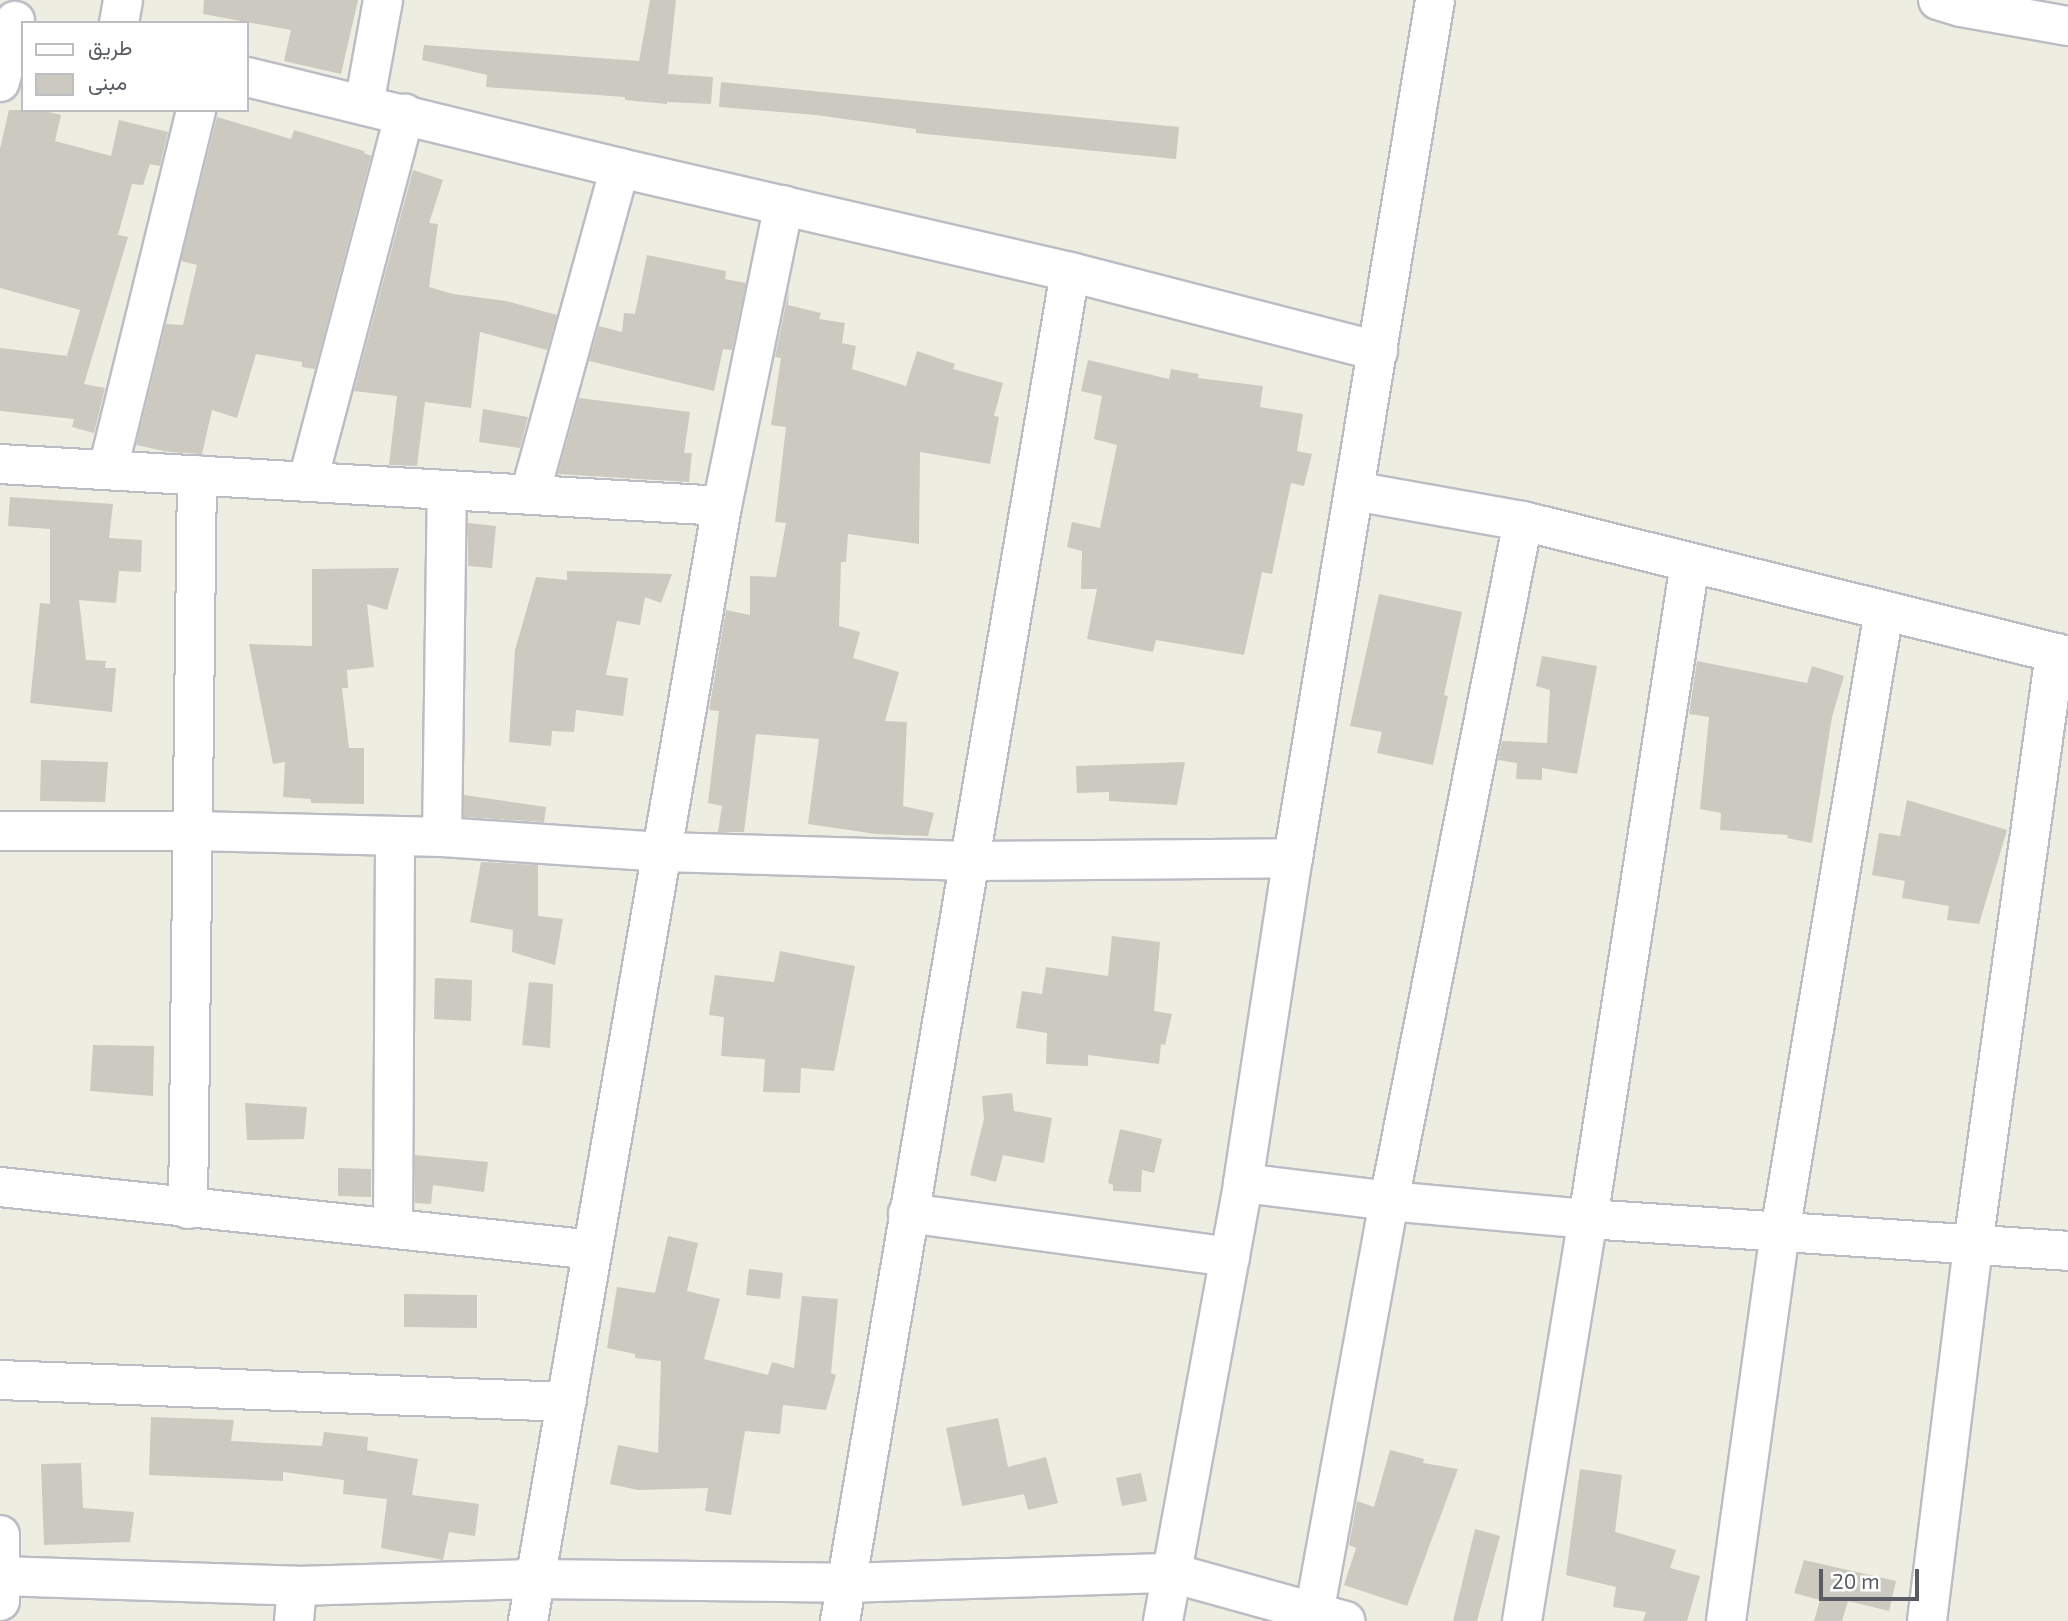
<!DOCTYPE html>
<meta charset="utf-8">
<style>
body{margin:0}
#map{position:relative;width:2068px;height:1621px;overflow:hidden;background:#eeede1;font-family:"Exo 2",Vazirmatn,sans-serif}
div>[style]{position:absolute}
.building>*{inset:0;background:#cbc9c0}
.roads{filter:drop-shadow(2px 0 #bbbdc4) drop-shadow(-2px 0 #bbbdc4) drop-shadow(0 2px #bbbdc4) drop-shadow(0 -2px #bbbdc4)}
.minor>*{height:38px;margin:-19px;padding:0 19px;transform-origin:19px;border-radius:19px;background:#fff}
.tertiary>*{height:38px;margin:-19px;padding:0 19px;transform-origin:19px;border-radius:19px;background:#fff}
span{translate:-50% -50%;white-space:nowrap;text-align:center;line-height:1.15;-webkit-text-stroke:7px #fff;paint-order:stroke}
.legend{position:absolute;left:21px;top:21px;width:228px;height:91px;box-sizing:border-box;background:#fff;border:2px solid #bdbec1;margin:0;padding:9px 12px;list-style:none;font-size:21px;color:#595c63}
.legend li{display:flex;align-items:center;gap:14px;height:35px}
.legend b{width:35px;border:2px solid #bdbec1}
.scale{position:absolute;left:1819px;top:1569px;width:100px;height:32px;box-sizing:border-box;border:4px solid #595c63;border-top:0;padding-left:9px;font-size:21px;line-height:24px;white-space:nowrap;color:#595c63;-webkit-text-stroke:5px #fff;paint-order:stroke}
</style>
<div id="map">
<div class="building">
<div style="clip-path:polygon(204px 0,358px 0,341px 74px,284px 61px,291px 30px,203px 14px)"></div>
<div style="clip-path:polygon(650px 0,676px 0,668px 74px,713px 77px,711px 104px,667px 102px,667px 104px,625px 100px,625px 97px,486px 87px,487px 75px,422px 60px,424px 45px,639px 61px)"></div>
<div style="clip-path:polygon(721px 82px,1179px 127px,1176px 159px,916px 133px,916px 129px,816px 115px,719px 107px)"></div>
<div style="clip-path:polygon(9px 110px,40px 110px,61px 115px,55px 141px,111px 156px,119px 120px,168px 132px,160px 166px,150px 164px,143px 185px,132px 184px,118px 235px,128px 237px,84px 384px,105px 388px,94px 433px,72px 427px,74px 419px,0 411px,0 348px,67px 356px,80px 310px,0 288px,0 149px)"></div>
<div style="clip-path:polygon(217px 117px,291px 139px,294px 130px,364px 151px,364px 153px,371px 156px,315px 369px,302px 367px,302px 362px,256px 354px,237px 418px,212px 410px,202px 454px,169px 452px,136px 445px,166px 324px,183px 325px,197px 265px,181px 261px)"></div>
<div style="clip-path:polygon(413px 170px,443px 180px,429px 223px,438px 224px,429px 287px,453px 294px,506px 301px,557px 315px,547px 350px,480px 332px,471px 408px,425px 402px,417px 466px,389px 465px,397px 396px,354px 391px)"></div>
<div style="clip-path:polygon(647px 255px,726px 271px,725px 279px,746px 283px,732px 350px,723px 349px,714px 391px,589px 361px,599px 326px,622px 332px,624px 313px,635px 314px)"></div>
<div style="clip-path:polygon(789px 289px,788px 305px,821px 313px,819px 319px,845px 323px,842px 343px,856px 346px,852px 369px,906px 386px,917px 351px,955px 364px,953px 369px,1003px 383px,994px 416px,999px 417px,990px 464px,920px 452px,919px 544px,848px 534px,846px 562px,841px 562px,839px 626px,860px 632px,853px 658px,899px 672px,885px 721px,907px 722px,903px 806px,934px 813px,928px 836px,876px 834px,808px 824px,819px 739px,756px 734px,744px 832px,718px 832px,722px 806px,708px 803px,719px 711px,709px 710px,726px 610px,750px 615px,750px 576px,776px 577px,786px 523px,775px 522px,786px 427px,771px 425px,781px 358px,775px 357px)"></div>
<div style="clip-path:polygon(1088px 360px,1169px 379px,1171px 369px,1199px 374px,1198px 378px,1263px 386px,1260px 407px,1303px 414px,1297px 451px,1312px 454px,1304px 486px,1291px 483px,1272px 574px,1262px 572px,1244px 655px,1156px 640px,1153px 652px,1087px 639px,1097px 589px,1081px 589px,1082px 551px,1067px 547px,1072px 522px,1100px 528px,1117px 445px,1094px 439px,1102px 396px,1081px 391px)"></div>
<div style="clip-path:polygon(579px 398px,690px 412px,684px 453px,692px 453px,689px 482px,558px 474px)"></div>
<div style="clip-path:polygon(483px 409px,528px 417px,520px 448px,479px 442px)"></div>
<div style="clip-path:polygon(10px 497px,113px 504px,109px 538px,142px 540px,141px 572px,119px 571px,116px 603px,79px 600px,86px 660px,106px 661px,105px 668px,116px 668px,112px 712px,30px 703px,40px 603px,50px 604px,50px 529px,8px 526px)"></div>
<div style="clip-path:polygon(468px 523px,496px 526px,492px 568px,468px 566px)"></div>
<div style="clip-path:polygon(399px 568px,387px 610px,367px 604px,374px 667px,347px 670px,348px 688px,342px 688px,349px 748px,364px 748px,364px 804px,311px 803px,311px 799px,283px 797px,285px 762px,273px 764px,249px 644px,312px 646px,312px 569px)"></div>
<div style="clip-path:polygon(567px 571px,672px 574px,661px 603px,645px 597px,640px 625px,617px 621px,606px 675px,628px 678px,623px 716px,576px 710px,574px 732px,552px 731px,551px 746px,509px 742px,515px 650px,536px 577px,567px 580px)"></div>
<div style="clip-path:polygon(1379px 594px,1462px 612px,1444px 695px,1448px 696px,1433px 765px,1377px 753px,1382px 732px,1350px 726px)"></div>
<div style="clip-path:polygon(1542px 656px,1597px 666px,1577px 774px,1542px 768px,1542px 780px,1516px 779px,1517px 763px,1498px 760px,1502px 741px,1547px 743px,1550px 690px,1536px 686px)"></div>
<div style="clip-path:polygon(1697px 661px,1807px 683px,1812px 666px,1844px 676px,1832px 717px,1812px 843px,1787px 838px,1788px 835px,1720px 830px,1721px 813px,1700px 809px,1709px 717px,1689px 714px)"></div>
<div style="clip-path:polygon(41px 760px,108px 762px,105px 802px,40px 801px)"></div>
<div style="clip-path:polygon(1185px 762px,1177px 805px,1109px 801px,1109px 792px,1077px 793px,1076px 766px)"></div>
<div style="clip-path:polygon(464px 795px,546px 807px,544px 822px,464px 817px)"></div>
<div style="clip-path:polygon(1907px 800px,2007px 830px,1979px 924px,1947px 920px,1949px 906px,1902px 898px,1905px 881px,1872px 875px,1879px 833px,1900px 836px)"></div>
<div style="clip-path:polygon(481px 862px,538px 865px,538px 916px,563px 919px,555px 965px,512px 952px,513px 930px,470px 922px)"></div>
<div style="clip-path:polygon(1112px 936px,1160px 942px,1154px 1011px,1172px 1014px,1165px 1045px,1161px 1044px,1159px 1064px,1088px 1055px,1088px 1066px,1046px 1064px,1047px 1033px,1016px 1028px,1022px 991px,1042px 994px,1046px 967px,1108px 976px)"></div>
<div style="clip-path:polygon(780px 951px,855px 966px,834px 1071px,801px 1068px,800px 1093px,763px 1092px,765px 1059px,721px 1056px,724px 1017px,709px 1015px,715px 975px,774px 982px)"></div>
<div style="clip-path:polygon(435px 978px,472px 980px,471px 1021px,434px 1019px)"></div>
<div style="clip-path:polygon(529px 982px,553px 984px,550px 1048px,522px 1045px)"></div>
<div style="clip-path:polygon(93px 1045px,154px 1046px,153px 1096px,90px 1091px)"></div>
<div style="clip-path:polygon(1012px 1093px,1014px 1111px,1052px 1118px,1044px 1163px,1003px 1155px,996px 1182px,970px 1175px,984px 1119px,982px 1096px)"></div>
<div style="clip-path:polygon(245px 1103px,307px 1107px,304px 1139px,247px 1140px)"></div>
<div style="clip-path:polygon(1120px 1129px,1162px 1139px,1154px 1173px,1142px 1170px,1141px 1192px,1113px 1191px,1113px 1185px,1108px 1183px)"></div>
<div style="clip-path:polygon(415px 1155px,488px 1162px,484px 1192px,433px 1185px,431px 1204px,415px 1203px)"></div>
<div style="clip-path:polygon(338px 1168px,371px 1169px,371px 1197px,338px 1196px)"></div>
<div style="clip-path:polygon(668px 1236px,698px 1243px,687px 1291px,720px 1299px,704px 1359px,768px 1375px,772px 1362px,794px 1368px,802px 1296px,838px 1299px,831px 1373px,836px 1375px,826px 1410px,783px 1405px,780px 1434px,745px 1431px,731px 1515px,705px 1511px,708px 1488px,638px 1490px,610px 1484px,618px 1445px,658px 1453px,661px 1361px,635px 1358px,635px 1354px,607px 1348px,617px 1287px,655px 1293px)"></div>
<div style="clip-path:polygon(749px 1269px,783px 1273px,780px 1299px,746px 1295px)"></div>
<div style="clip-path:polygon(404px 1294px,477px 1295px,477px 1328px,404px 1327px)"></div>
<div style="clip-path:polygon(151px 1417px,234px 1420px,231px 1441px,322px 1446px,324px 1432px,368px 1437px,367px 1450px,418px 1459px,412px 1495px,479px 1504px,475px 1536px,449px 1532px,443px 1560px,381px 1548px,387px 1499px,343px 1494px,344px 1480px,283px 1472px,283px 1481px,149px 1475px)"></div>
<div style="clip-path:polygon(998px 1418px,1008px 1467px,1046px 1457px,1058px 1503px,1028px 1510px,1024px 1494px,962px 1506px,946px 1428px)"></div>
<div style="clip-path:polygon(1390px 1450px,1424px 1459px,1423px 1463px,1458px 1469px,1407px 1606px,1344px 1585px,1356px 1548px,1349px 1545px,1357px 1501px,1374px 1507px)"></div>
<div style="clip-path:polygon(81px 1463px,83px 1508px,134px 1512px,130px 1542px,44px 1545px,41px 1464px)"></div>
<div style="clip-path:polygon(1580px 1469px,1622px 1475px,1615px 1532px,1676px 1550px,1670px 1568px,1700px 1576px,1687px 1621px,1643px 1621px,1646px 1612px,1613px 1607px,1616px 1587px,1566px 1575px)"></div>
<div style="clip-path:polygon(1141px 1473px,1147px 1501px,1122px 1506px,1116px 1478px)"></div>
<div style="clip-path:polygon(1475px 1529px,1500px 1536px,1477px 1621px,1453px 1621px)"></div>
<div style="clip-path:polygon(1804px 1560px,1896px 1581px,1889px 1611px,1848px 1601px,1842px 1621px,1814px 1621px,1820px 1600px,1794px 1593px)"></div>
</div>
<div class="roads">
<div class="minor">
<div style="left:1938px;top:0;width:24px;rotate:17deg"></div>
<div style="left:1961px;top:7px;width:109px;rotate:10.1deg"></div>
<div style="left:119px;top:23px;width:23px;rotate:-80deg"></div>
<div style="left:247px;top:77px;width:384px;rotate:13.7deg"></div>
<div style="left:620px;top:168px;width:462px;rotate:13deg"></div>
<div style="left:1070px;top:272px;width:318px;rotate:14.4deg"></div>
<div style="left:0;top:82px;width:63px;rotate:-76.2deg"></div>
<div style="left:364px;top:105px;width:107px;rotate:-79.7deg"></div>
<div style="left:0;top:464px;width:723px;rotate:3.33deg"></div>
<div style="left:108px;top:469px;width:370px;rotate:-76.2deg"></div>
<div style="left:308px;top:480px;width:379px;rotate:-75.2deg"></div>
<div style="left:1354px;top:491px;width:172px;rotate:10.1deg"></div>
<div style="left:1523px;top:521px;width:561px;rotate:13.91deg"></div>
<div style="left:530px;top:494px;width:338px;rotate:-74.6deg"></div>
<div style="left:0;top:831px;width:193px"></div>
<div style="left:193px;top:831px;width:249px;rotate:1.4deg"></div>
<div style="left:442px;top:837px;width:223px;rotate:3.9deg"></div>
<div style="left:664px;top:852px;width:307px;rotate:1.7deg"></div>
<div style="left:971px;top:861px;width:322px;rotate:-0.5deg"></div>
<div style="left:442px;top:837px;width:347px;rotate:-89.2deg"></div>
<div style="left:1243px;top:1183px;width:147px;rotate:7deg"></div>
<div style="left:1389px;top:1201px;width:200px;rotate:5.2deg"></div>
<div style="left:1588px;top:1219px;width:481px;rotate:3.8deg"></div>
<div style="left:0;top:1187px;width:596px;rotate:6.06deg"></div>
<div style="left:188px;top:1209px;width:734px;rotate:-89.3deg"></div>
<div style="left:908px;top:1213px;width:325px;rotate:7.8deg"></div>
<div style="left:393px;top:1228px;width:392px;rotate:-89.7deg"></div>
<div style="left:0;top:1380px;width:567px;rotate:2.22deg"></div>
<div style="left:0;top:1535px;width:66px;rotate:90deg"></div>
<div style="left:0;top:1576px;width:297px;rotate:1.9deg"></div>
<div style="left:297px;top:1586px;width:238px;rotate:-1.7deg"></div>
<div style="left:535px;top:1579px;width:311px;rotate:0.7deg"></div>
<div style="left:846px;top:1583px;width:326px;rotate:-1.8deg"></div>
<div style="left:1172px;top:1573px;width:180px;rotate:15.5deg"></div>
<div style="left:1314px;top:1614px;width:420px;rotate:-79.7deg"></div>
<div style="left:1389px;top:1201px;width:693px;rotate:-78.85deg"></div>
<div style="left:294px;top:1621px;width:35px;rotate:-85deg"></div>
<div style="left:528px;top:1621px;width:1132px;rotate:-80.13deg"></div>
<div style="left:722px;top:506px;width:307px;rotate:-78.4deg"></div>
<div style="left:840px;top:1621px;width:1368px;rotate:-80.32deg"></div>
<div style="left:1522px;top:1621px;width:407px;rotate:-80.7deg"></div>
<div style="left:1588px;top:1219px;width:664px;rotate:-81.16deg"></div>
<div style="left:1726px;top:1621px;width:393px;rotate:-82.1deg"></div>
<div style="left:1780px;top:1232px;width:630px;rotate:-80.49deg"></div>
<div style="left:1927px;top:1621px;width:379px;rotate:-83deg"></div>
<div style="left:1973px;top:1245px;width:598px;rotate:-82.11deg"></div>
</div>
<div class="tertiary">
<div style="left:1163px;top:1621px;width:445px;rotate:-79.6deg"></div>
<div style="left:1243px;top:1183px;width:329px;rotate:-81.3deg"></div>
<div style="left:1293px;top:858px;width:870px;rotate:-80.6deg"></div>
</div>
</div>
<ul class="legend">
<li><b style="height:9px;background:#fff"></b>طريق</li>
<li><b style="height:19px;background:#cbc9c0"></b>مبنى</li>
</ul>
<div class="scale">20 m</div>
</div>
